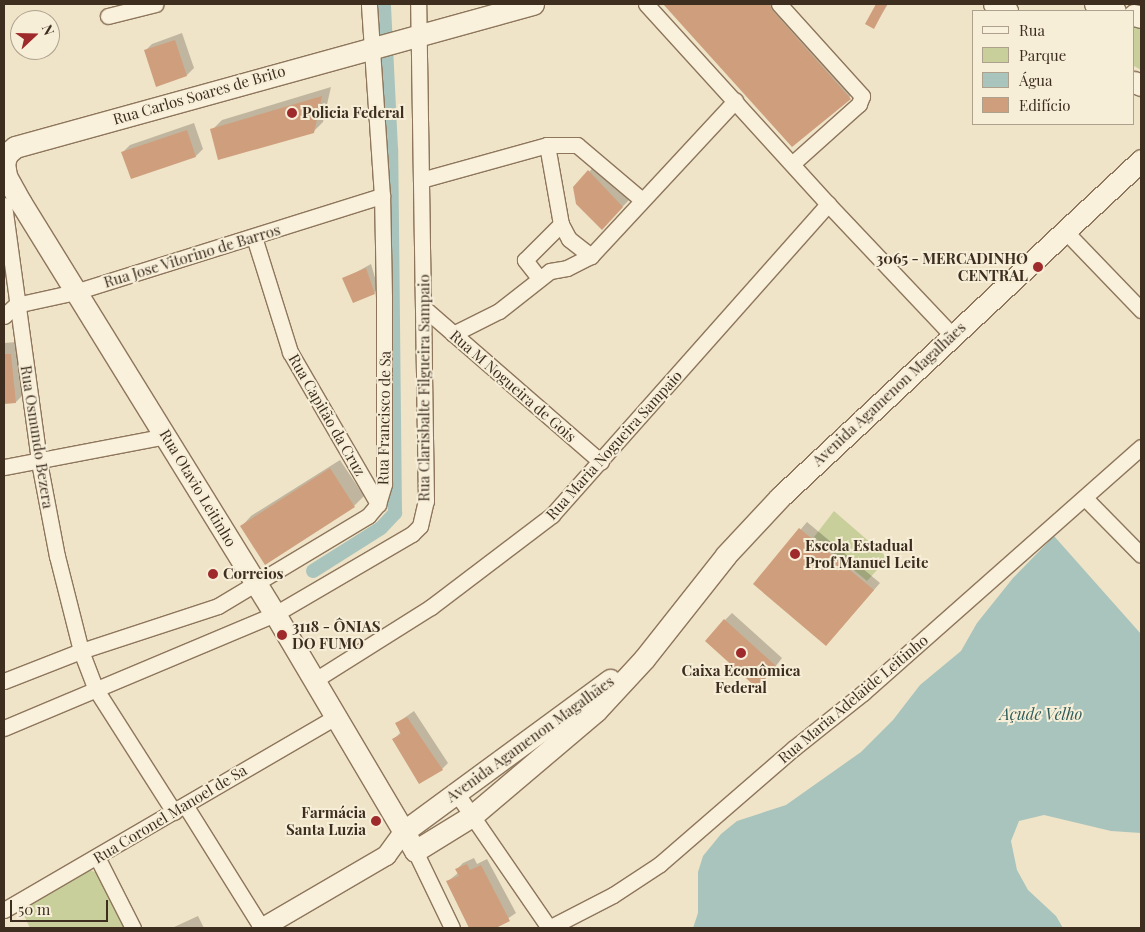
<!DOCTYPE html>
<meta charset="utf-8">
<style>
body{margin:0}
#map{position:relative;width:1145px;height:932px;overflow:hidden;background:#f0e4c8;font-family:"Playfair Display",serif}
div>[style]{position:absolute}
.green>*{inset:0;background:#c9cf9b}
.water>*{inset:0;background:#a9c4bc}
.shadow>*{inset:0;background:#0003}
.canal>*{height:14px;margin:-7px;padding:0 7px;transform-origin:7px;border-radius:7px;background:#a9c4bc}
.building>*{inset:0;background:#cf9f7d}
.roads{filter:drop-shadow(1px 0 #8d765c) drop-shadow(-1px 0 #8d765c) drop-shadow(0 1px #8d765c) drop-shadow(0 -1px #8d765c)}
.minor>*{height:15px;margin:-7.5px;padding:0 7.5px;transform-origin:7.5px;border-radius:7.5px;background:#faf1dc}
.tertiary>*{height:19px;margin:-9.5px;padding:0 9.5px;transform-origin:9.5px;border-radius:9.5px;background:#faf1dc}
.secondary>*{height:21px;margin:-10.5px;padding:0 10.5px;transform-origin:10.5px;border-radius:10.5px;background:#faf1dc}
.dots>*{width:14px;height:14px;translate:-50% -50%;box-sizing:border-box;border:2px solid #f7eed8;border-radius:50%}
span{translate:-50% -50%;white-space:nowrap;text-align:center;line-height:1.15;-webkit-text-stroke:4px #f7eed8;paint-order:stroke}
.street-label{font-size:15px;color:#3d2e20}
.poi-label{font-size:15px;color:#3d2e20;font-weight:700}
.left{translate:0 -50%;text-align:left}
.right{translate:-100% -50%;text-align:right}
.water-label{font-size:16px;color:#2f5d5a;font-style:italic}
.frame{position:absolute;inset:0;border:5px solid #3d2e20;pointer-events:none}
.legend{position:absolute;left:972px;top:10px;width:162px;height:115px;box-sizing:border-box;background:#f7eed8;border:1px solid #ada18e;margin:0;padding:6px 9px;list-style:none;font-size:15px;color:#3d2e20}
.legend li{display:flex;align-items:center;gap:10px;height:25px}
.legend b{width:25px;border:1px solid #ada18e}
.north{position:absolute;left:10px;top:10px;width:50px;height:50px;box-sizing:border-box;background:#f7eed8;border:1px solid #ada18e;border-radius:50%;rotate:69deg;font-size:14px;font-weight:700;line-height:20px;text-align:center;color:#3d2e20}
.north::after{content:'';display:block;margin:auto;width:18px;height:22px;background:#9e2a2b;clip-path:polygon(50% 0,100% 100%,50% 72%,0 100%)}
.scale{position:absolute;left:10px;top:900px;width:98px;height:22px;box-sizing:border-box;border:2px solid #3d2e20;border-top:0;padding-left:6px;font-size:15px;line-height:18px;white-space:nowrap;color:#3d2e20;-webkit-text-stroke:4px #f7eed8;paint-order:stroke}
</style>
<div id="map">
<div class="green">
<div style="clip-path:polygon(1134px 25px,1141px 25px,1141px 70px,1134px 66px)"></div>
<div style="clip-path:polygon(834px 511px,888px 558px,867px 581px,814px 537px)"></div>
<div style="clip-path:polygon(90px 870px,100px 874px,130px 928px,30px 928px,21px 909px)"></div>
</div>
<div class="water">
<div style="clip-path:polygon(1054px 536px,1141px 634px,1141px 833px,1111px 831px,1044px 815px,1019px 821px,1011px 841px,1017px 870px,1028px 890px,1056px 916px,1063px 928px,693px 928px,698px 913px,698px 872px,703px 856px,721px 834px,737px 821px,786px 805px,861px 752px,893px 720px,920px 685px,961px 651px,977px 623px,1013px 578px)"></div>
</div>
<div class="shadow">
<div style="clip-path:polygon(665px 4px,785px 4px,860px 88px,793px 146px)"></div>
<div style="clip-path:polygon(877px 4px,888px 4px,874px 27px,867px 23px)"></div>
<div style="clip-path:polygon(182px 33px,194px 68px,187px 75px,157px 86px,145px 51px,152px 44px)"></div>
<div style="clip-path:polygon(331px 87px,323px 122px,313px 132px,212px 130px,222px 120px)"></div>
<div style="clip-path:polygon(194px 123px,203px 149px,196px 156px,123px 152px,130px 145px)"></div>
<div style="clip-path:polygon(596px 164px,630px 199px,609px 221px,575px 188px)"></div>
<div style="clip-path:polygon(371px 264px,378px 288px,374px 293px,344px 279px)"></div>
<div style="clip-path:polygon(17px 342px,23px 395px,16px 402px,4px 403px,4px 343px)"></div>
<div style="clip-path:polygon(340px 460px,364px 496px,354px 506px,242px 526px,251px 516px)"></div>
<div style="clip-path:polygon(807px 522px,880px 583px,833px 637px,754px 584px)"></div>
<div style="clip-path:polygon(732px 613px,782px 658px,765px 680px,725px 620px)"></div>
<div style="clip-path:polygon(414px 711px,448px 763px,442px 769px,394px 739px,400px 733px,397px 723px)"></div>
<div style="clip-path:polygon(474px 858px,477px 864px,487px 859px,516px 913px,494px 928px,470px 928px,447px 882px,458px 873px,457px 869px,463px 863px)"></div>
<div style="clip-path:polygon(198px 916px,204px 928px,172px 928px)"></div>
</div>
<div class="canal">
<div style="left:313px;top:571px;width:80px;rotate:-32.3deg"></div>
<div style="left:381px;top:528px;width:21px;rotate:-47deg"></div>
<div style="left:395px;top:513px;width:364px;rotate:-90.6deg"></div>
<div style="left:391px;top:149px;width:145px;rotate:-92.8deg"></div>
</div>
<div class="building">
<div style="clip-path:polygon(663px 4px,770px 4px,772px 10px,851px 99px,792px 147px)"></div>
<div style="clip-path:polygon(876px 4px,887px 4px,874px 29px,865px 24px)"></div>
<div style="clip-path:polygon(175px 40px,187px 76px,156px 87px,144px 50px)"></div>
<div style="clip-path:polygon(322px 96px,314px 133px,218px 160px,210px 129px)"></div>
<div style="clip-path:polygon(187px 130px,196px 157px,131px 179px,121px 152px)"></div>
<div style="clip-path:polygon(588px 170px,623px 207px,602px 230px,576px 204px,573px 187px)"></div>
<div style="clip-path:polygon(366px 268px,375px 294px,353px 303px,342px 278px)"></div>
<div style="clip-path:polygon(4px 354px,11px 354px,16px 403px,4px 404px)"></div>
<div style="clip-path:polygon(330px 468px,355px 507px,265px 565px,240px 526px)"></div>
<div style="clip-path:polygon(799px 528px,874px 590px,826px 646px,753px 584px)"></div>
<div style="clip-path:polygon(724px 619px,776px 666px,758px 689px,705px 641px)"></div>
<div style="clip-path:polygon(407px 717px,443px 770px,419px 784px,392px 739px,401px 734px,395px 723px)"></div>
<div style="clip-path:polygon(467px 864px,470px 870px,481px 865px,510px 921px,496px 928px,469px 928px,446px 881px,459px 876px,455px 869px)"></div>
</div>
<div class="roads">
<div class="minor">
<div style="left:646px;top:4px;width:270px;rotate:47.7deg"></div>
<div style="left:779px;top:4px;width:124px;rotate:47.9deg"></div>
<div style="left:862px;top:96px;width:9px;rotate:111deg"></div>
<div style="left:859px;top:104px;width:89px;rotate:138.2deg"></div>
<div style="left:108px;top:16px;width:49px;rotate:-14deg"></div>
<div style="left:547px;top:145px;width:80px;rotate:80deg"></div>
<div style="left:561px;top:224px;width:17px;rotate:62deg"></div>
<div style="left:569px;top:239px;width:28px;rotate:38deg"></div>
<div style="left:421px;top:180px;width:131px;rotate:-15.5deg"></div>
<div style="left:547px;top:145px;width:30px"></div>
<div style="left:577px;top:145px;width:85px;rotate:40.2deg"></div>
<div style="left:4px;top:205px;width:259px;rotate:82.2deg"></div>
<div style="left:39px;top:462px;width:96px;rotate:79.2deg"></div>
<div style="left:57px;top:556px;width:98px;rotate:75.8deg"></div>
<div style="left:81px;top:651px;width:40px;rotate:69deg"></div>
<div style="left:95px;top:688px;width:147px;rotate:57.5deg"></div>
<div style="left:1065px;top:231px;width:110px;rotate:46.1deg"></div>
<div style="left:254px;top:237px;width:121px;rotate:72.6deg"></div>
<div style="left:290px;top:352px;width:176px;rotate:59.9deg"></div>
<div style="left:539px;top:278px;width:23px;rotate:-128deg"></div>
<div style="left:525px;top:260px;width:51px;rotate:-45deg"></div>
<div style="left:425px;top:309px;width:233px;rotate:41deg"></div>
<div style="left:4px;top:316px;width:16px;rotate:-43deg"></div>
<div style="left:16px;top:305px;width:60px;rotate:-12.4deg"></div>
<div style="left:75px;top:292px;width:322px;rotate:-17.4deg"></div>
<div style="left:453px;top:334px;width:51px;rotate:-26.6deg"></div>
<div style="left:499px;top:311px;width:65px;rotate:-38.1deg"></div>
<div style="left:550px;top:271px;width:17px;rotate:-10deg"></div>
<div style="left:567px;top:268px;width:27px;rotate:-27deg"></div>
<div style="left:591px;top:256px;width:212px;rotate:-47.1deg"></div>
<div style="left:4px;top:467px;width:165px;rotate:-10.8deg"></div>
<div style="left:1086px;top:499px;width:78px;rotate:45.5deg"></div>
<div style="left:315px;top:680px;width:137px;rotate:-32.2deg"></div>
<div style="left:431px;top:607px;width:152px;rotate:-37.2deg"></div>
<div style="left:552px;top:515px;width:416px;rotate:-48.4deg"></div>
<div style="left:828px;top:204px;width:180px;rotate:46.6deg"></div>
<div style="left:4px;top:681px;width:83px;rotate:-21.3deg"></div>
<div style="left:81px;top:651px;width:144px;rotate:-18.2deg"></div>
<div style="left:218px;top:606px;width:175px;rotate:-31deg"></div>
<div style="left:368px;top:516px;width:16px;rotate:-50deg"></div>
<div style="left:378px;top:504px;width:21px;rotate:-73deg"></div>
<div style="left:384px;top:484px;width:187px;rotate:-90deg"></div>
<div style="left:384px;top:297px;width:101px;rotate:-91.1deg"></div>
<div style="left:382px;top:196px;width:192px;rotate:-93.9deg"></div>
<div style="left:4px;top:728px;width:294px;rotate:-22.8deg"></div>
<div style="left:275px;top:614px;width:159px;rotate:-30.3deg"></div>
<div style="left:412px;top:534px;width:11px;rotate:-45deg"></div>
<div style="left:420px;top:526px;width:26px;rotate:-77deg"></div>
<div style="left:426px;top:501px;width:497px;rotate:-90.9deg"></div>
<div style="left:457px;top:794px;width:163px;rotate:55.5deg"></div>
<div style="left:185px;top:805px;width:145px;rotate:58deg"></div>
<div style="left:415px;top:851px;width:85px;rotate:64.3deg"></div>
<div style="left:97px;top:857px;width:80px;rotate:63.1deg"></div>
<div style="left:4px;top:910px;width:384px;rotate:-30.2deg"></div>
<div style="left:549px;top:928px;width:72px;rotate:-27.3deg"></div>
<div style="left:613px;top:895px;width:56px;rotate:-33.4deg"></div>
<div style="left:660px;top:864px;width:177px;rotate:-40.9deg"></div>
<div style="left:794px;top:748px;width:88px;rotate:-38.6deg"></div>
<div style="left:863px;top:693px;width:371px;rotate:-41.5deg"></div>
</div>
<div class="tertiary">
<div style="left:261px;top:928px;width:145px;rotate:-30.3deg"></div>
<div style="left:386px;top:855px;width:29px;rotate:-54deg"></div>
</div>
<div class="secondary">
<div style="left:533px;top:4px;width:537px;rotate:164.57deg"></div>
<div style="left:15px;top:147px;width:11px;rotate:139deg"></div>
<div style="left:7px;top:154px;width:9px;rotate:108deg"></div>
<div style="left:4px;top:163px;width:13px;rotate:81deg"></div>
<div style="left:6px;top:176px;width:31px;rotate:61deg"></div>
<div style="left:21px;top:203px;width:483px;rotate:58.3deg"></div>
<div style="left:275px;top:614px;width:275px;rotate:59.4deg"></div>
<div style="left:415px;top:851px;width:67px;rotate:-31.6deg"></div>
<div style="left:472px;top:816px;width:162px;rotate:-40.3deg"></div>
<div style="left:596px;top:711px;width:71px;rotate:-47.3deg"></div>
<div style="left:644px;top:659px;width:132px;rotate:-51.7deg"></div>
<div style="left:726px;top:555px;width:79px;rotate:-47deg"></div>
<div style="left:780px;top:497px;width:494px;rotate:-43deg"></div>
<div style="left:994px;top:4px;width:15px;rotate:28deg"></div>
<div style="left:1095px;top:4px;width:21px;rotate:19deg"></div>
<div style="left:1134px;top:15px;width:7px;rotate:16deg"></div>
<div style="left:1134px;top:82px;width:8px;rotate:23deg"></div>
<div style="left:403px;top:832px;width:257px;rotate:-36.3deg"></div>
</div>
</div>
<div class="dots">
<div style="left:292px;top:113px;background:#9e2a2b"></div>
<div style="left:1038px;top:267px;background:#9e2a2b"></div>
<div style="left:795px;top:554px;background:#9e2a2b"></div>
<div style="left:213px;top:574px;background:#9e2a2b"></div>
<div style="left:282px;top:635px;background:#9e2a2b"></div>
<div style="left:741px;top:653px;background:#9e2a2b"></div>
<div style="left:376px;top:821px;background:#9e2a2b"></div>
</div>
<div class="street-label">
<span style="left:199px;top:95px;rotate:-16deg">Rua Carlos Soares de Brito</span>
<span style="left:192px;top:256px;rotate:-17deg">Rua Jose Vitorino de Barros</span>
<span style="left:513px;top:386px;rotate:41deg">Rua M Nogueira de Gois</span>
<span style="left:424px;top:388px;rotate:-90deg">Rua Clarisbalte Filgueira Sampaio</span>
<span style="left:889px;top:394px;rotate:-43deg">Avenida Agamenon Magalhães</span>
<span style="left:327px;top:415px;rotate:60deg">Rua Capitão da Cruz</span>
<span style="left:384px;top:418px;rotate:-89deg">Rua Francisco de Sa</span>
<span style="left:37px;top:437px;rotate:81deg">Rua Osmundo Bezera</span>
<span style="left:614px;top:445px;rotate:-48deg">Rua Maria Nogueira Sampaio</span>
<span style="left:198px;top:488px;rotate:59deg">Rua Otavio Leitinho</span>
<span style="left:853px;top:699px;rotate:-40deg">Rua Maria Adelaide Leitinho</span>
<span style="left:530px;top:739px;rotate:-36deg">Avenida Agamenon Magalhães</span>
<span style="left:170px;top:814px;rotate:-31deg">Rua Coronel Manoel de Sa</span>
</div>
<div class="poi-label">
<span class="left" style="left:302px;top:113px">Policia Federal</span>
<span class="right" style="left:1028px;top:267px">3065 - MERCADINHO<br>CENTRAL</span>
<span class="left" style="left:805px;top:554px">Escola Estadual<br>Prof Manuel Leite</span>
<span class="left" style="left:223px;top:574px">Correios</span>
<span class="left" style="left:292px;top:635px">3118 - ÔNIAS<br>DO FUMO</span>
<span style="left:741px;top:679px">Caixa Econômica<br>Federal</span>
<span class="right" style="left:366px;top:821px">Farmácia<br>Santa Luzia</span>
</div>
<div class="water-label">
<span style="left:1041px;top:714px">Açude Velho</span>
</div>
<div class="frame"></div>
<ul class="legend">
<li><b style="height:6px;background:#faf1dc"></b>Rua</li>
<li><b style="height:14px;background:#c9cf9b"></b>Parque</li>
<li><b style="height:14px;background:#a9c4bc"></b>Água</li>
<li><b style="height:14px;background:#cf9f7d"></b>Edifício</li>
</ul>
<div class="north">N</div>
<div class="scale">50 m</div>
</div>
